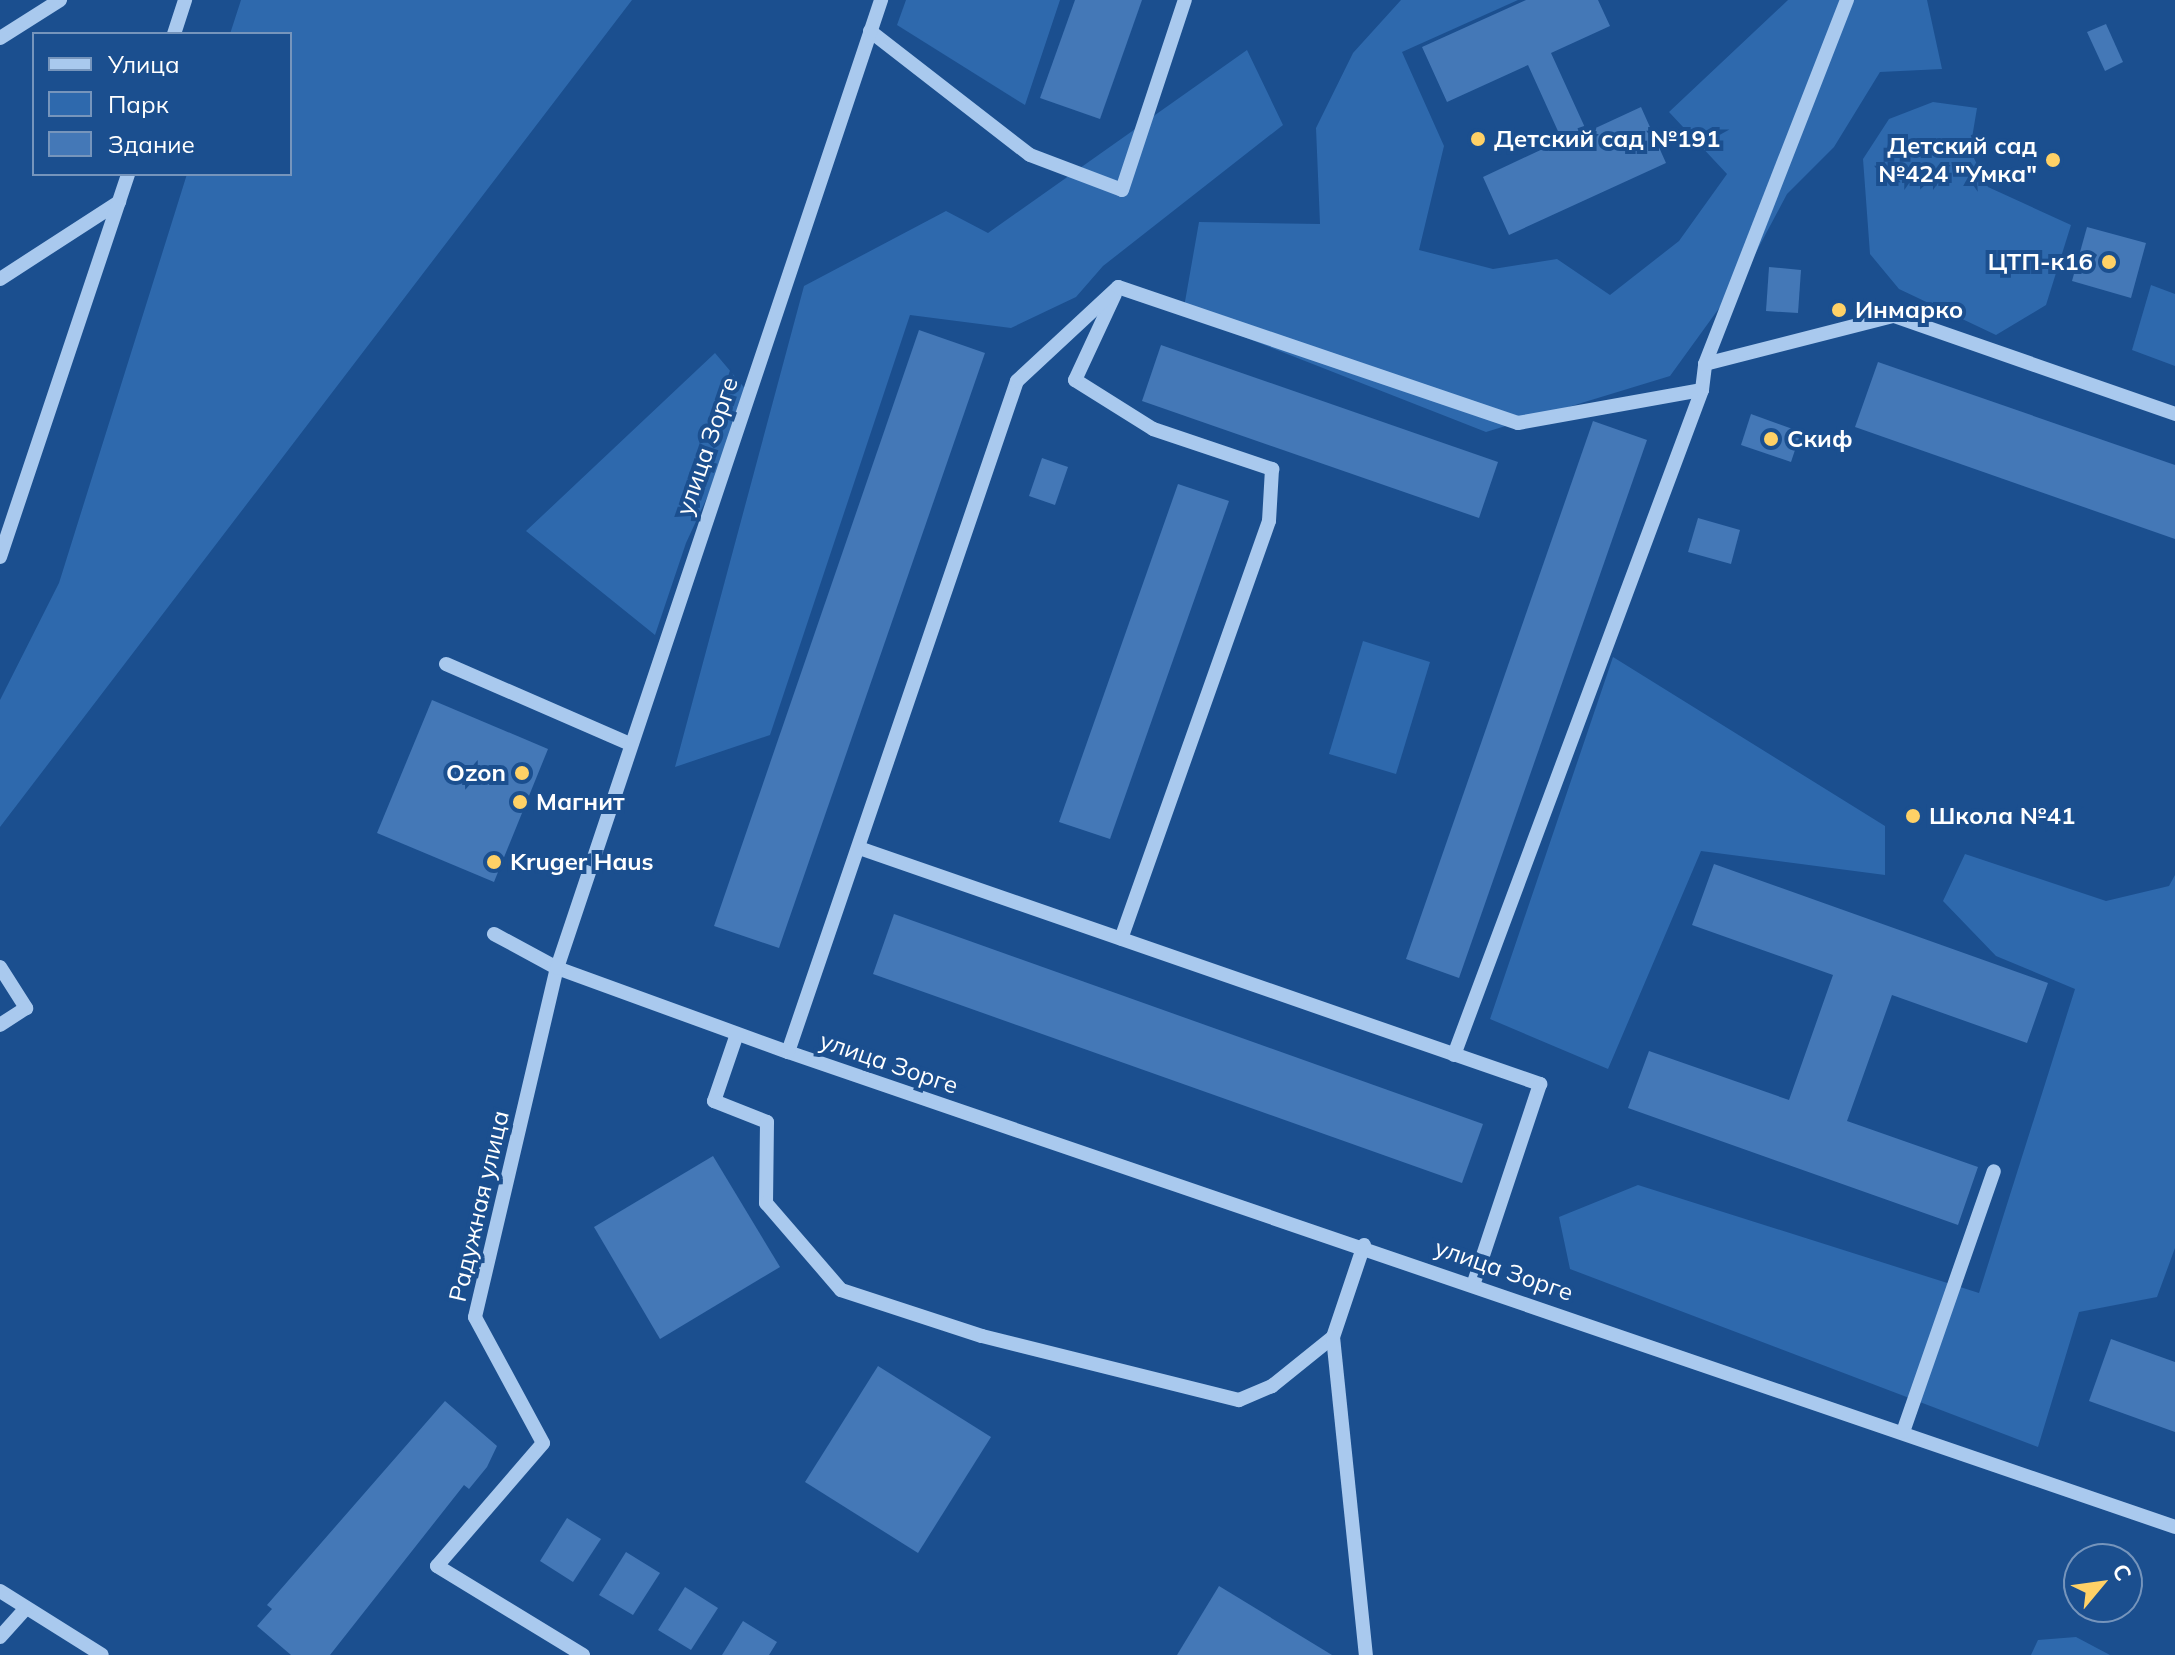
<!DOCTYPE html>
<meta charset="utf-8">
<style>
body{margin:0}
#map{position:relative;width:2175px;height:1655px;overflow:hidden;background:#1b4f8f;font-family:Mulish,sans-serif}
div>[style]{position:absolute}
.green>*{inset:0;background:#2e69ad}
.building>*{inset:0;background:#4478b7}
.minor>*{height:14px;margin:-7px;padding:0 7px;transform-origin:7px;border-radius:7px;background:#a9c9ee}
.dots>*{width:22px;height:22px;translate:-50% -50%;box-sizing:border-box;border:4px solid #1b4f8f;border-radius:50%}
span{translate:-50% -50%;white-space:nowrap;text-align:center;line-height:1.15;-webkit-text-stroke:8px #1b4f8f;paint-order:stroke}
.poi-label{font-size:24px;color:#fff;font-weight:700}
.left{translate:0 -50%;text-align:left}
.right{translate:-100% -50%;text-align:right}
.street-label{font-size:24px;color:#fff}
.legend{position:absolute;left:32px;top:32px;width:260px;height:144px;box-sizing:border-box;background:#1b4f8f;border:2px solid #7695bc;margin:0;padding:10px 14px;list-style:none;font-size:24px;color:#fff}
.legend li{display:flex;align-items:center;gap:16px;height:40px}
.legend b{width:40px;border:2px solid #7695bc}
.north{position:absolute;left:2063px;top:1543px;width:80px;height:80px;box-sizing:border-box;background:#1b4f8f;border:2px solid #7695bc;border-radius:50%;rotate:61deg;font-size:22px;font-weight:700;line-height:32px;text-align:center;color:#fff}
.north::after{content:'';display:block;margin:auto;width:28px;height:36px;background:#ffd166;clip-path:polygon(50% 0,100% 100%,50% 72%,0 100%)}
</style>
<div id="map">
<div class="green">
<div style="clip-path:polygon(241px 0,632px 0,0 827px,0 700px,59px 583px,187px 174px,290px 174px,290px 34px,230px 34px)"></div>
<div style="clip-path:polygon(906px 0,1060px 0,1025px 105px,897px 25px)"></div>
<div style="clip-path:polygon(1401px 0,1518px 0,1402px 52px,1444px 146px,1419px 250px,1493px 269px,1557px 259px,1610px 295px,1679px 241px,1727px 174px,1669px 112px,1788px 0,1927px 0,1942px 69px,1880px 72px,1834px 147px,1787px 194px,1746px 271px,1670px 376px,1486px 432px,1183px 313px,1199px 222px,1320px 224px,1316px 128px,1353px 53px)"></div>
<div style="clip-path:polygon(1247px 50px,1283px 125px,1103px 266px,1076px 297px,1011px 328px,910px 315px,770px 735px,675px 767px,804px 286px,946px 211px,988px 233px)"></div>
<div style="clip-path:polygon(1933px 102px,1977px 108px,1970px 150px,1988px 187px,2071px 225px,2046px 305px,1996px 335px,1899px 289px,1870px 254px,1863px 159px,1889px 119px)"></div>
<div style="clip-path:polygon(2151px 285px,2175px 294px,2175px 366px,2132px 350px)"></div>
<div style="clip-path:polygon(715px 353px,753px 398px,686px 543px,655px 635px,526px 531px)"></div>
<div style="clip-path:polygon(1363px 641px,1430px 662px,1396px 774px,1329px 754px)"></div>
<div style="clip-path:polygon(1613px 657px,1885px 826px,1885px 875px,1701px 851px,1608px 1069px,1490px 1019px)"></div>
<div style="clip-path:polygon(1965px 854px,2106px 901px,2169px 886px,2175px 875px,2175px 1248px,2157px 1297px,2079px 1312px,2038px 1447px,1570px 1269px,1559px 1217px,1638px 1185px,1979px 1293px,2075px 989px,1996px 956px,1943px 901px)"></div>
<div style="clip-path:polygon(2076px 1637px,2110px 1655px,2031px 1655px,2038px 1640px)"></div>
</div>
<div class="building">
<div style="clip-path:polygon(1075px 0,1142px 0,1100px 119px,1040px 98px)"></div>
<div style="clip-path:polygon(1526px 0,1598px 0,1610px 26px,1551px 53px,1587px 132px,1641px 107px,1666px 163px,1509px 235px,1483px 177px,1562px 140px,1528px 65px,1447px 102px,1422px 47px)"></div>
<div style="clip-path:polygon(2106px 24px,2123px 62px,2105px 71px,2087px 32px)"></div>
<div style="clip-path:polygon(2087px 227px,2146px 243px,2131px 298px,2072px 281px)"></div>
<div style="clip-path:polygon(1769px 267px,1801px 270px,1798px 313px,1766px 311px)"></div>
<div style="clip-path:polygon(1833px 303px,1847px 306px,1845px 317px,1831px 314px)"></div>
<div style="clip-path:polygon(919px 330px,985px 353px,779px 948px,714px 926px)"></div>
<div style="clip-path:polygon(1161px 345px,1498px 462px,1479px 518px,1142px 401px)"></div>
<div style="clip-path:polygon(1878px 362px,2175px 465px,2175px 539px,1855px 427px)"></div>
<div style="clip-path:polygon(1751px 414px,1801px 432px,1791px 462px,1741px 445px)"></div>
<div style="clip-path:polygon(1593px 421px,1647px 440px,1459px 978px,1406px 959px)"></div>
<div style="clip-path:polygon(1805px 431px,1814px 434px,1811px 444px,1802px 441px)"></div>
<div style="clip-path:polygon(1042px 458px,1068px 467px,1055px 505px,1029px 496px)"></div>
<div style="clip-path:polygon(1178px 484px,1229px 501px,1110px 839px,1059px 822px)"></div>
<div style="clip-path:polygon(1698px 518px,1740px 530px,1731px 564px,1688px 552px)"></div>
<div style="clip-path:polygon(432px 700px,548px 749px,494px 882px,377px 833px)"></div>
<div style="clip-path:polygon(1714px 864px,2048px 983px,2027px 1043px,1892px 995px,1847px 1121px,1978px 1167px,1958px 1225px,1628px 1108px,1649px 1051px,1789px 1100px,1833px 975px,1692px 925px)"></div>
<div style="clip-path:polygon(894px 914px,1483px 1124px,1462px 1183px,873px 974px)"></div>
<div style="clip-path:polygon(713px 1156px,780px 1267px,660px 1339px,594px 1227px)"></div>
<div style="clip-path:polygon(2111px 1339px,2175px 1362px,2175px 1432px,2089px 1401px)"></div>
<div style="clip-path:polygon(878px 1366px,991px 1437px,918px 1553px,805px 1482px)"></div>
<div style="clip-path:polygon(445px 1401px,497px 1446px,487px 1467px,469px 1489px,464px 1485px,330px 1655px,291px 1655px,257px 1626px,272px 1609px,267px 1605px)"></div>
<div style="clip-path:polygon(567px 1518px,601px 1539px,573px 1582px,540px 1561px)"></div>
<div style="clip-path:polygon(626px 1552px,660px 1573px,633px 1615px,599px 1595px)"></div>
<div style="clip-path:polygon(1219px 1586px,1332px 1655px,1177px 1655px)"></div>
<div style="clip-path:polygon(685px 1587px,718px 1608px,691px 1650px,658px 1630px)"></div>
<div style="clip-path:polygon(743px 1621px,777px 1642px,769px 1655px,722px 1655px)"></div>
</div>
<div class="minor">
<div style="left:870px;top:31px;width:202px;rotate:37.8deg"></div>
<div style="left:1030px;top:155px;width:98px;rotate:20.8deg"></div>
<div style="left:1122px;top:190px;width:200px;rotate:-71.7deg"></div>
<div style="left:174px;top:34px;width:36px;rotate:-72deg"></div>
<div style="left:0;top:38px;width:71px;rotate:-32.3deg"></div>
<div style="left:0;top:279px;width:142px;rotate:-32.9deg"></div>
<div style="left:1115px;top:294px;width:95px;rotate:114.9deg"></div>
<div style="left:1075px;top:380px;width:92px;rotate:32.1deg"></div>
<div style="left:1153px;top:429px;width:126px;rotate:18.6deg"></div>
<div style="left:1272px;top:469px;width:52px;rotate:93.3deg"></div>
<div style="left:1269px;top:521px;width:443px;rotate:109.5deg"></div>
<div style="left:1705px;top:364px;width:391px;rotate:-68.7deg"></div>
<div style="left:0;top:557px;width:404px;rotate:-71.5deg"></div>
<div style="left:446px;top:664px;width:201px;rotate:23.5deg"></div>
<div style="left:862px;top:849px;width:718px;rotate:19.12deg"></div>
<div style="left:1540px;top:1084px;width:209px;rotate:108.4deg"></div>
<div style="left:494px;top:934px;width:72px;rotate:28.4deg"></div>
<div style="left:557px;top:968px;width:246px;rotate:20deg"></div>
<div style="left:788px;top:1052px;width:1466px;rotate:18.9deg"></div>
<div style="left:0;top:967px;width:49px;rotate:57.6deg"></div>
<div style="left:26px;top:1008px;width:31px;rotate:147deg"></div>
<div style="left:737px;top:1034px;width:71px;rotate:108.9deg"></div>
<div style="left:714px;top:1101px;width:57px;rotate:21.6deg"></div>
<div style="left:767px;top:1122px;width:81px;rotate:90.7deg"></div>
<div style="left:766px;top:1203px;width:115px;rotate:49.2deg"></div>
<div style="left:841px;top:1290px;width:148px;rotate:18.1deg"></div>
<div style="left:982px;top:1336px;width:265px;rotate:14deg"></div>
<div style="left:1239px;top:1400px;width:36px;rotate:-23deg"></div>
<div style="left:1272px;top:1386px;width:78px;rotate:-38.8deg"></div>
<div style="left:788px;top:1052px;width:709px;rotate:-71.16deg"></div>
<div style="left:1017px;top:381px;width:138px;rotate:-42.9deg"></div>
<div style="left:1118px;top:287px;width:422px;rotate:18.8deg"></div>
<div style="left:1518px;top:423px;width:187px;rotate:-10.2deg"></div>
<div style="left:1454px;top:1055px;width:710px;rotate:-69.55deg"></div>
<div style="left:1702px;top:390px;width:26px;rotate:-83deg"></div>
<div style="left:1705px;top:364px;width:195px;rotate:-14.3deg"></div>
<div style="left:1894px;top:316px;width:298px;rotate:19.2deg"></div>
<div style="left:1364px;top:1245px;width:97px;rotate:108.6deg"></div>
<div style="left:1333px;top:1337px;width:320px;rotate:84.1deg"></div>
<div style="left:1903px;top:1432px;width:276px;rotate:-70.8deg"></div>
<div style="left:0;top:1591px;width:120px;rotate:32.1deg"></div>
<div style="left:0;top:1637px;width:39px;rotate:-48deg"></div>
<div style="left:583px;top:1655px;width:171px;rotate:-148.6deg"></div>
<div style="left:437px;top:1566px;width:162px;rotate:-49.2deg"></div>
<div style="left:543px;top:1443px;width:143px;rotate:-118.4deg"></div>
<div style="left:475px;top:1317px;width:359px;rotate:-76.8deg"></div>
<div style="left:557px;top:968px;width:1021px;rotate:-71.49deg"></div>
</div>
<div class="dots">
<div style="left:1478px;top:139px;background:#ffd166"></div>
<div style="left:2053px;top:160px;background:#ffd166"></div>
<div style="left:2109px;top:262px;background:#ffd166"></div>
<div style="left:1839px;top:310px;background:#ffd166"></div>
<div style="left:1771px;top:439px;background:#ffd166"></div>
<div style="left:522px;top:773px;background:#ffd166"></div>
<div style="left:520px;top:802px;background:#ffd166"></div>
<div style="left:1913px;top:816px;background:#ffd166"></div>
<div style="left:494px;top:862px;background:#ffd166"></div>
</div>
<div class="poi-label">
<span class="left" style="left:1494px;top:139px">Детский сад №191</span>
<span class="right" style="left:2037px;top:160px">Детский сад<br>№424 "Умка"</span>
<span class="right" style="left:2093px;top:262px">ЦТП-к16</span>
<span class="left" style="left:1855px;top:310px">Инмарко</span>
<span class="left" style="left:1787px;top:439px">Скиф</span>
<span class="right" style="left:506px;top:773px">Ozon</span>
<span class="left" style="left:536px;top:802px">Магнит</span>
<span class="left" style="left:1929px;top:816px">Школа №41</span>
<span class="left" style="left:510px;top:862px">Kruger Haus</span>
</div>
<div class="street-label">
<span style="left:707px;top:446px;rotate:-71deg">улица Зорге</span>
<span style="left:889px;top:1063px;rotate:19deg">улица Зорге</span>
<span style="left:479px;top:1206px;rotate:-77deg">Радужная улица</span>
<span style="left:1504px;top:1270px;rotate:19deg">улица Зорге</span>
</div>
<ul class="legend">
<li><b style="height:10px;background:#a9c9ee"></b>Улица</li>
<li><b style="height:22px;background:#2e69ad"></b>Парк</li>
<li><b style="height:22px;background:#4478b7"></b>Здание</li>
</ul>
<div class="north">С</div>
</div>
